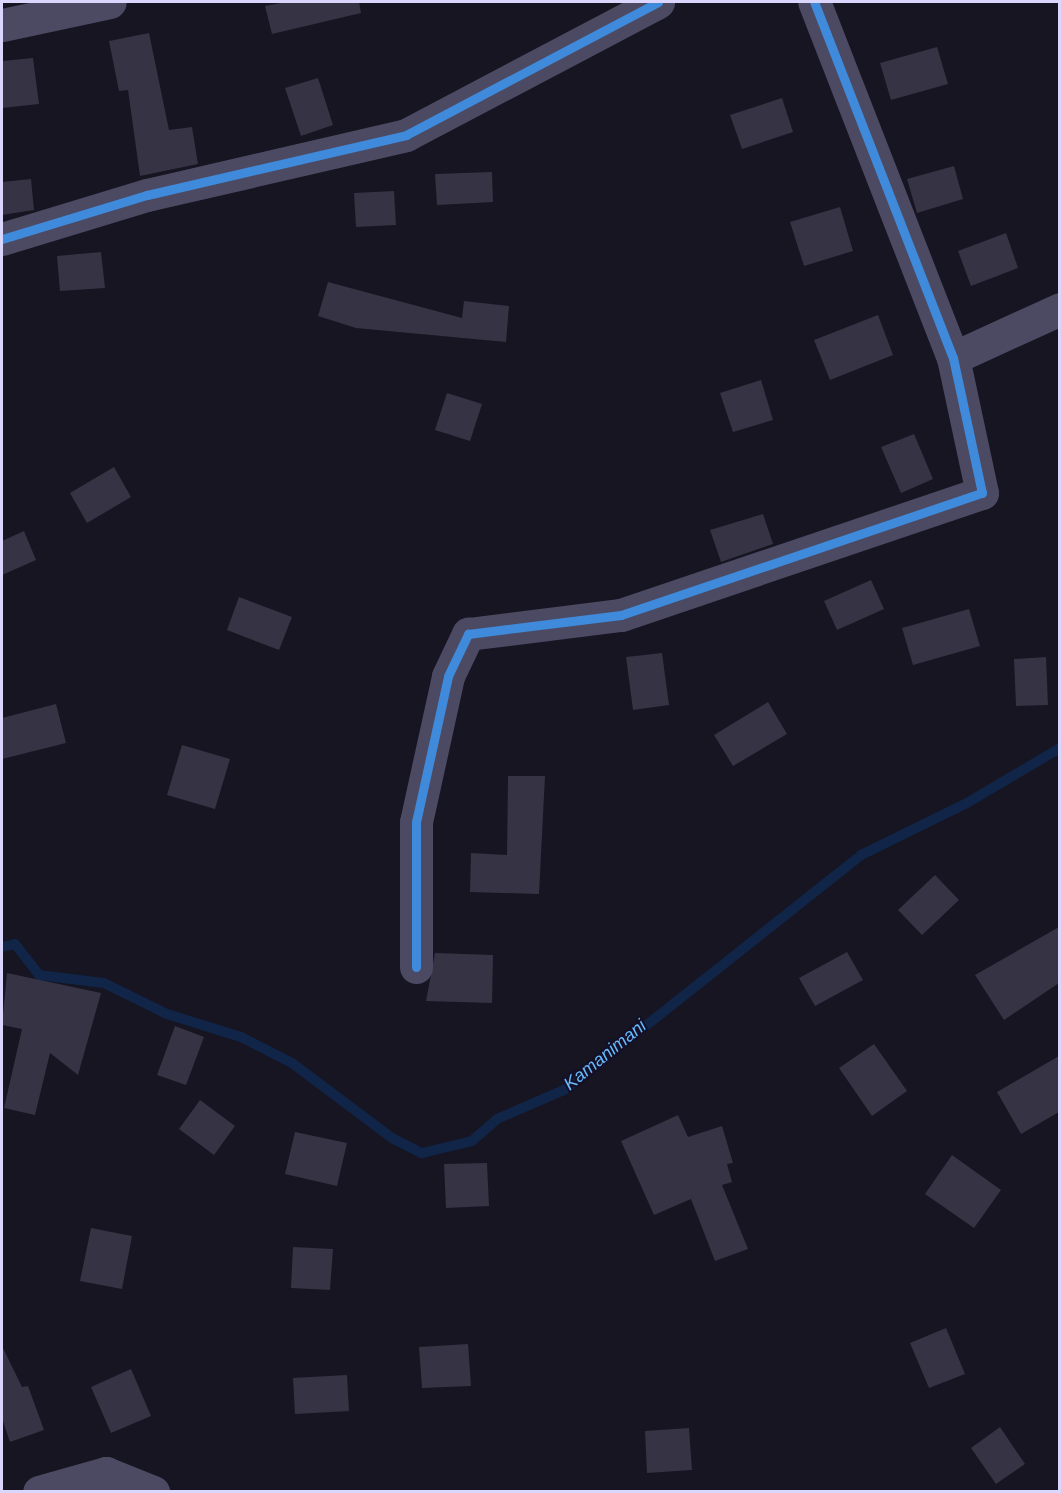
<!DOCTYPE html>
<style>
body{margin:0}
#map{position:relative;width:1061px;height:1493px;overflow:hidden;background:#171522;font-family:Arial,sans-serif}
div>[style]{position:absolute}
.stream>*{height:10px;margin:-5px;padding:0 5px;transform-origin:5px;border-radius:5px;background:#102547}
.building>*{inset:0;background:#353344}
.minor>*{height:33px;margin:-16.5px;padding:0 16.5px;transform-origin:16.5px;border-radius:16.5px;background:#4b4a62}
.cycleway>*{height:9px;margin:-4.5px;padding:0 4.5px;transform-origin:4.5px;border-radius:4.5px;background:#408adc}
span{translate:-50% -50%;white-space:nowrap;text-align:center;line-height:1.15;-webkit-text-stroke:4.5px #131027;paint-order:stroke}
.water-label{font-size:18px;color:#67bafc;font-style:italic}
.frame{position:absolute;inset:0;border:3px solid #dad6fe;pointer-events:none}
</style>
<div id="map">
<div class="stream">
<div style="left:2px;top:947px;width:13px;rotate:-13deg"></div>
<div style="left:15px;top:944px;width:39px;rotate:52deg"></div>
<div style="left:39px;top:975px;width:65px;rotate:7deg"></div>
<div style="left:104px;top:983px;width:70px;rotate:26.2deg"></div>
<div style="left:167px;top:1014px;width:77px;rotate:17.3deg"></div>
<div style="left:241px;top:1037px;width:57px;rotate:27deg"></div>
<div style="left:292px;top:1063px;width:125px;rotate:36.9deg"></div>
<div style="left:392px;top:1138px;width:34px;rotate:27deg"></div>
<div style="left:422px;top:1153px;width:51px;rotate:-13.5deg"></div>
<div style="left:472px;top:1141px;width:33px;rotate:-41deg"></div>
<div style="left:497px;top:1119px;width:75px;rotate:-23.5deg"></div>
<div style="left:566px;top:1089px;width:377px;rotate:-38.4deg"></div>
<div style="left:861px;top:855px;width:118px;rotate:-26.1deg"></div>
<div style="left:967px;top:803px;width:108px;rotate:-30.6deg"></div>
</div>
<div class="building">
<div style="clip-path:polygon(286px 2px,359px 2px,361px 13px,272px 34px,265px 6px)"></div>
<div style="clip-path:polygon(149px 33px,169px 130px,192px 127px,198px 164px,140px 176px,128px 90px,119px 91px,109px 41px)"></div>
<div style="clip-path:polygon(937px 47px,948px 84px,891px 100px,880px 63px)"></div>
<div style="clip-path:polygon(33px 58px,39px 104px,2px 108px,2px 61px)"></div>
<div style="clip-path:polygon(318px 78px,333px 125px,301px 136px,285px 88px)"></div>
<div style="clip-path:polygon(782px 98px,793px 132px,742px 149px,730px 115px)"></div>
<div style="clip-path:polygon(954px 166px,963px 199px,917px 213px,907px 179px)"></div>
<div style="clip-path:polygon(492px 172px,493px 202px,437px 205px,435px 174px)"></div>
<div style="clip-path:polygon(31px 179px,34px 210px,2px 215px,2px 182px)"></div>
<div style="clip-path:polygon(394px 191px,396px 225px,356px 227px,354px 193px)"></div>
<div style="clip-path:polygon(840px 207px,853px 251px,804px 266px,790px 222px)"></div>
<div style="clip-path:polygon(1006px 233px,1018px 268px,971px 286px,958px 251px)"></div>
<div style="clip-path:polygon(101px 252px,105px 288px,60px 291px,57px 256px)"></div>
<div style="clip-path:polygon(328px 282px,462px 318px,464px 301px,509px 306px,506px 342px,356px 328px,318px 316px)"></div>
<div style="clip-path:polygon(878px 315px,893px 355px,830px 380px,814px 340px)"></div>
<div style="clip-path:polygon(761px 380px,773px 420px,733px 432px,720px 393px)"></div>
<div style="clip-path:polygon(447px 393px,482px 404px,470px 441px,435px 430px)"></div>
<div style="clip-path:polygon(914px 434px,933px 479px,901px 493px,881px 447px)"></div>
<div style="clip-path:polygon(114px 467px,131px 497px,87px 523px,70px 493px)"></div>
<div style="clip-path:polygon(763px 514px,773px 544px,721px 562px,710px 530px)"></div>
<div style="clip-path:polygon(24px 531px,36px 560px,2px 575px,2px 541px)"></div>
<div style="clip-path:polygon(871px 580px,884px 609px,837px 630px,824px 601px)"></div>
<div style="clip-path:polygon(239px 597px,292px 617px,279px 650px,227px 630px)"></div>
<div style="clip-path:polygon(969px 609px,980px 646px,913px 665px,902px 628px)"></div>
<div style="clip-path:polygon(662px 653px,669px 705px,633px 710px,626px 657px)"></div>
<div style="clip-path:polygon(1046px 657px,1048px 705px,1016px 706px,1014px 659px)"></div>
<div style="clip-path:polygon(768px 702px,787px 734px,733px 766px,714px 735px)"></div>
<div style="clip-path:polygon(56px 704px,66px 743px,2px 759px,2px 718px)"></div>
<div style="clip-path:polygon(182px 745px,230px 759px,215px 809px,167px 795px)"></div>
<div style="clip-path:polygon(508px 776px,545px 776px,539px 894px,470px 892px,471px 853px,507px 855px)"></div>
<div style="clip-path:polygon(935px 875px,959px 900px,922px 935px,898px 910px)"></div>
<div style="clip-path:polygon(1059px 927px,1059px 983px,1004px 1020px,975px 975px)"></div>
<div style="clip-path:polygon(847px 952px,863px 980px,815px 1006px,799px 978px)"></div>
<div style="clip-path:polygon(435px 953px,493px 955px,492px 1003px,426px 1001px)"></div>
<div style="clip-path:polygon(7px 973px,101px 993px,78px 1075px,50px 1053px,35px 1115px,4px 1108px,22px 1029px,2px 1025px)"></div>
<div style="clip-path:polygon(175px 1026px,204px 1037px,186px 1085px,157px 1075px)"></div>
<div style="clip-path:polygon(874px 1044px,907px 1091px,872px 1116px,839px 1068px)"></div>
<div style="clip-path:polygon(1059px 1056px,1059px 1112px,1021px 1134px,997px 1092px)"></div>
<div style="clip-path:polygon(200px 1100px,235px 1126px,214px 1155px,179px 1129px)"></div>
<div style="clip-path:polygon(678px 1115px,688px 1137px,722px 1126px,733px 1163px,727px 1164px,732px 1182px,722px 1185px,748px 1249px,715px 1261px,691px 1199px,654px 1215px,621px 1141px)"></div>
<div style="clip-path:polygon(295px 1132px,347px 1143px,337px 1186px,285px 1174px)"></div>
<div style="clip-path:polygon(952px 1155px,1001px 1190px,974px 1228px,925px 1194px)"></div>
<div style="clip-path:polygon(487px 1163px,489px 1206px,446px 1208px,444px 1164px)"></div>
<div style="clip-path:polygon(91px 1228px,132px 1236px,122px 1289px,80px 1281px)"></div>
<div style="clip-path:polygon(293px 1247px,333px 1249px,330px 1290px,291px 1288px)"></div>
<div style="clip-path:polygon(946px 1328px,965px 1374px,929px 1388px,910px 1343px)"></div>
<div style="clip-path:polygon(468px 1344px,471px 1386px,422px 1388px,419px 1347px)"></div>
<div style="clip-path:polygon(2px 1346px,22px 1387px,28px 1386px,44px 1430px,10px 1442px,2px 1418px)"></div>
<div style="clip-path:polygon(131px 1369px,151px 1416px,111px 1433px,91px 1387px)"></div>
<div style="clip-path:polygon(347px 1375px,349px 1411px,295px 1414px,293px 1378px)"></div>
<div style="clip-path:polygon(1000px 1427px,1025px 1464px,996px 1484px,971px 1448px)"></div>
<div style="clip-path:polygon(689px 1428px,692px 1470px,647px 1473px,645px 1431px)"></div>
</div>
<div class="minor">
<div style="left:2px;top:25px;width:110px;rotate:-12deg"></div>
<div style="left:2px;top:239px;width:152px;rotate:-16.9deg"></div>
<div style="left:147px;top:195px;width:266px;rotate:-13deg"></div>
<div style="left:406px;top:135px;width:285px;rotate:-27.8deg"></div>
<div style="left:953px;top:358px;width:118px;rotate:-24.6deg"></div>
<div style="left:416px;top:967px;width:145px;rotate:-90deg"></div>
<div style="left:416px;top:822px;width:149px;rotate:-77.6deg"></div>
<div style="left:448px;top:676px;width:47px;rotate:-64.5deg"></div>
<div style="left:468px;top:634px;width:154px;rotate:-7.1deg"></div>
<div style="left:621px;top:615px;width:381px;rotate:-18.7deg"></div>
<div style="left:982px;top:493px;width:138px;rotate:-102.1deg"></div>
<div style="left:953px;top:358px;width:382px;rotate:-111.3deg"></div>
<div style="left:39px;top:1492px;width:70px;rotate:-15.8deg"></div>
<div style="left:106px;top:1473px;width:51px;rotate:22deg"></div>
</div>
<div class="cycleway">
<div style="left:2px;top:239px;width:152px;rotate:-16.9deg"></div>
<div style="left:147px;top:195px;width:266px;rotate:-13deg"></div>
<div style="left:406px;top:135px;width:285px;rotate:-27.8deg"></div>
<div style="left:416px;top:967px;width:145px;rotate:-90deg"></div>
<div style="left:416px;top:822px;width:149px;rotate:-77.6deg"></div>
<div style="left:448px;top:676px;width:47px;rotate:-64.5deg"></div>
<div style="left:468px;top:634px;width:154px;rotate:-7.1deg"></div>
<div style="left:621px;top:615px;width:381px;rotate:-18.7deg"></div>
<div style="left:982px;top:493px;width:138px;rotate:-102.1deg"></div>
<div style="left:953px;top:358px;width:382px;rotate:-111.3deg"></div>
</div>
<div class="water-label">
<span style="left:605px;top:1055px;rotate:-39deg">Kamanimani</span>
</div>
<div class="frame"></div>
</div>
